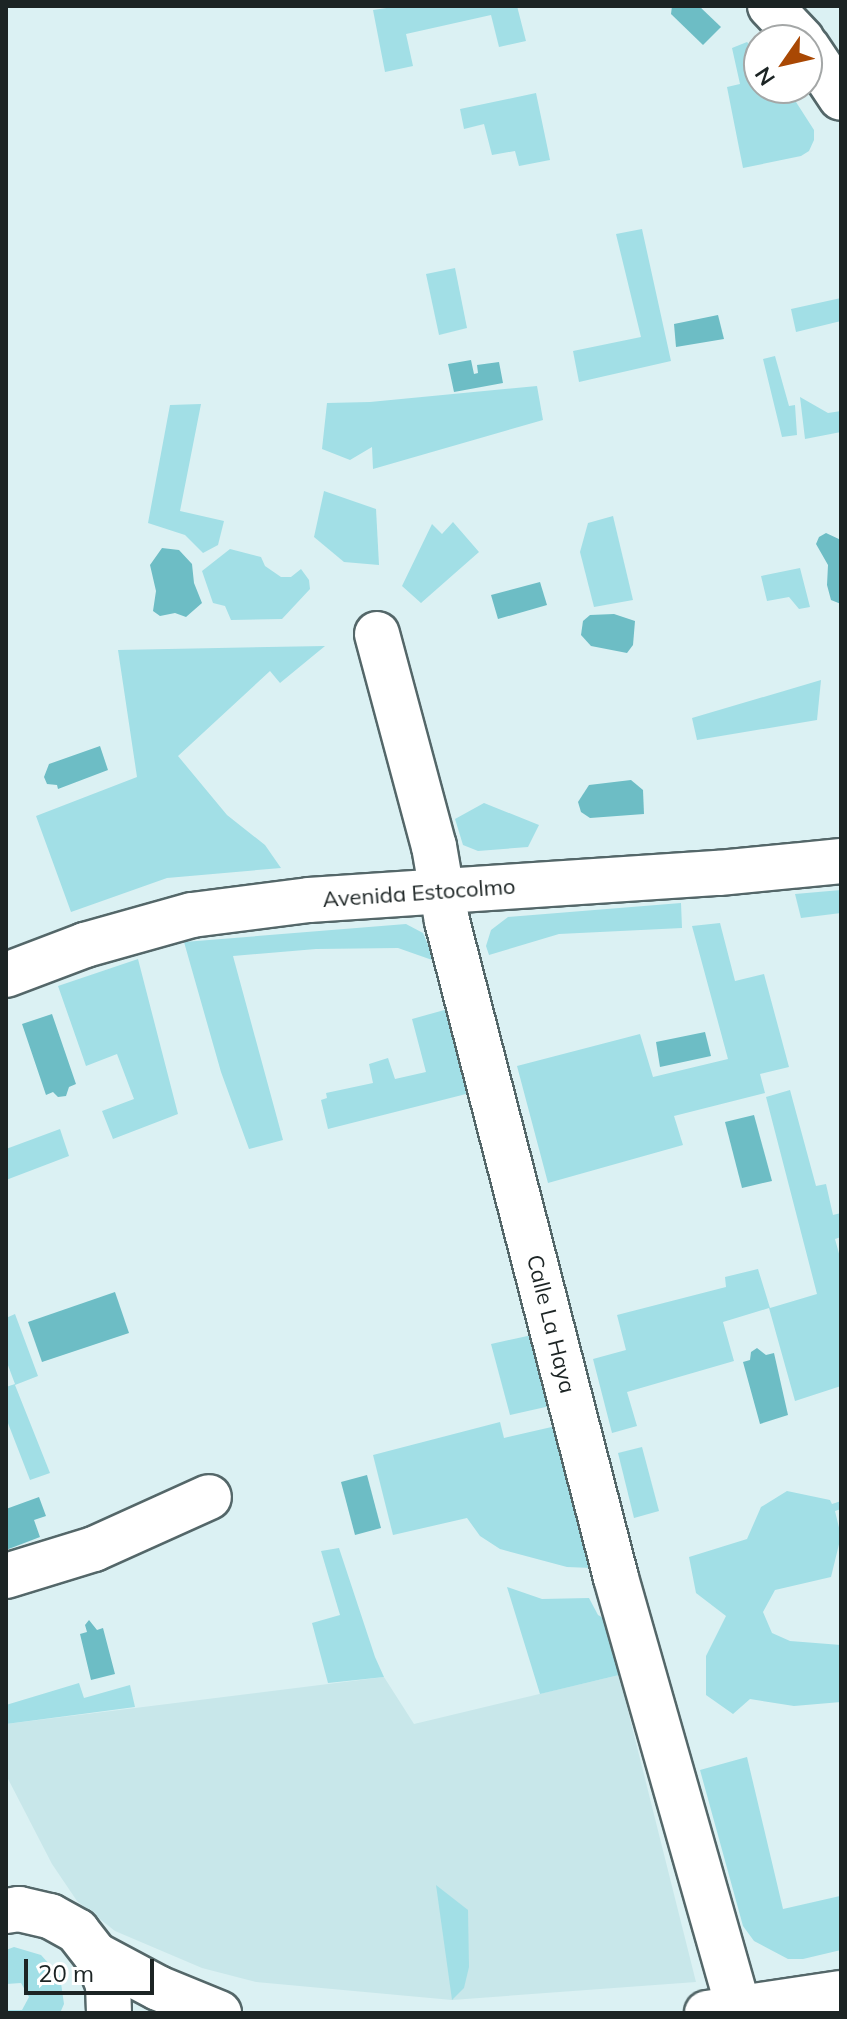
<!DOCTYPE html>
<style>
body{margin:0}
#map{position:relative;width:847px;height:2019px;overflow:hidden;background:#dbf1f3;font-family:Mulish,sans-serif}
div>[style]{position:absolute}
.built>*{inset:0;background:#c8e7ea}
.green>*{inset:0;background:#a2dfe6}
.water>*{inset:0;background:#6dbdc5}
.roads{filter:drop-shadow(2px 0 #546769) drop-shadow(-2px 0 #546769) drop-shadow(0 2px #546769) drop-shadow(0 -2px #546769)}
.minor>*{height:44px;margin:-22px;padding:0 22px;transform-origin:22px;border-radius:22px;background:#fff}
span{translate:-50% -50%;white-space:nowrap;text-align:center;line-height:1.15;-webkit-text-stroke:8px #fff;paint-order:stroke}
.street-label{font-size:22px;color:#1c2424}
.frame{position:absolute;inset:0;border:8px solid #1c2424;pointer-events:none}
.north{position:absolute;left:743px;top:24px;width:80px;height:80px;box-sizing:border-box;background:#fff;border:2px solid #a4a7a7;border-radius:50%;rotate:236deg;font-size:22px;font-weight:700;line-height:32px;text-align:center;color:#1c2424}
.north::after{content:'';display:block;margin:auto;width:28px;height:36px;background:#a94804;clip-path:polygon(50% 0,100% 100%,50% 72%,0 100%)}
.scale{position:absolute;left:24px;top:1959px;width:130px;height:36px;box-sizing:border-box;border:4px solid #1c2424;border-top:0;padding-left:10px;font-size:24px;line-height:28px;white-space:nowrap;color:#1c2424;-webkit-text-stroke:6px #fff;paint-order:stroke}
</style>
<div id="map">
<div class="built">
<div style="clip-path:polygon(619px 1675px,696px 1982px,452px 2000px,256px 1982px,202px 1968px,115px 1931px,77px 1901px,52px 1864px,6px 1775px,6px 1724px,384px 1677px,414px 1724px)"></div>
</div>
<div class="green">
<div style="clip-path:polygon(400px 6px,517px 6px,526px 41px,499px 47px,491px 15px,406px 34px,413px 66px,385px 72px,373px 10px)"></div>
<div style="clip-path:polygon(747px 42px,759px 54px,759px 88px,787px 88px,814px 130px,814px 140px,809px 151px,801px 156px,743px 168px,727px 87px,740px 84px,732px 48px)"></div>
<div style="clip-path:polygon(536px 93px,550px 160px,519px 166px,515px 151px,492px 155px,484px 124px,464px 129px,460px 109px)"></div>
<div style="clip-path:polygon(642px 229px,671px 361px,579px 382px,573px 351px,641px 337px,616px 234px)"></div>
<div style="clip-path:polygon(455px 268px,467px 328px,439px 335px,426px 274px)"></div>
<div style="clip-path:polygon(841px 298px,841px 321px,796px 332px,791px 309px)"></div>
<div style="clip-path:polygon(775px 356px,789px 406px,795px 405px,797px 435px,782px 437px,763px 359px)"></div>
<div style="clip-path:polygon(537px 386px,543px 420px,373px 469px,372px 447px,350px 460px,322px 449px,327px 403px,370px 402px)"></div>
<div style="clip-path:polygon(800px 397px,828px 413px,841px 411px,841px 432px,805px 439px)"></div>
<div style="clip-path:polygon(201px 404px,180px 511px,224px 521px,218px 545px,203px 553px,185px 535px,148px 523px,170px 405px)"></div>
<div style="clip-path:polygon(324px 491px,376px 509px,379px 565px,344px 562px,314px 537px)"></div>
<div style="clip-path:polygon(613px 516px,633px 600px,594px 607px,580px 552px,588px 523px)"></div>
<div style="clip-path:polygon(453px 522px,479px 552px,421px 603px,402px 586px,432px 524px,442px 534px)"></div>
<div style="clip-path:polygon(230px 549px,261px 557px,265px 566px,281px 577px,291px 577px,301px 569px,309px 580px,310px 589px,282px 619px,231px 620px,225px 606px,213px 603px,202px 571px)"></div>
<div style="clip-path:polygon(800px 568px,810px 607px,799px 609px,789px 597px,767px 601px,761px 576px)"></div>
<div style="clip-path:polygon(325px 646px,280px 683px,270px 671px,178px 756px,227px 815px,265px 845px,281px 868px,167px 878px,71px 912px,36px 816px,137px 777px,118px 650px)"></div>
<div style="clip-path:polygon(821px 680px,817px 720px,697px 740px,692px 718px)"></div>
<div style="clip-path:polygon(484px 803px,539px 825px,528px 847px,478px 851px,463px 845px,455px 819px)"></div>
<div style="clip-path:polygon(841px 890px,841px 913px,801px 918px,795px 894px)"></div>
<div style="clip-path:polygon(681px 903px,682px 928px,559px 934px,489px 955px,486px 946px,491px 930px,508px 917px)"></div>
<div style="clip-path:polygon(720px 923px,735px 981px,764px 974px,789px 1067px,760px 1074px,765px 1093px,674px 1116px,683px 1145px,548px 1183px,517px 1066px,640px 1034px,653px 1077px,728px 1059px,692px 926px)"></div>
<div style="clip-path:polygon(406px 924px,423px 933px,435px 961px,398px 948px,316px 949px,233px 956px,283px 1140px,249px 1149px,221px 1072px,184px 942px)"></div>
<div style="clip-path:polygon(138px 959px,178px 1114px,113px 1139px,102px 1111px,134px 1099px,117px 1054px,86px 1066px,58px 986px)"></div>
<div style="clip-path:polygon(448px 1009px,470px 1093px,328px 1129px,321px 1100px,327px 1098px,326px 1093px,373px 1083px,369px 1064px,388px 1058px,395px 1079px,426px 1072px,412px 1019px)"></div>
<div style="clip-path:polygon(790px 1090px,816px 1186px,826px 1184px,833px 1215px,841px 1213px,841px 1237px,835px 1239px,841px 1261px,841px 1386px,795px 1401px,769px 1308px,723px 1322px,734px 1361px,627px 1392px,637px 1426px,612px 1433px,593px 1359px,626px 1350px,617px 1315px,726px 1287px,725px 1277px,758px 1269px,770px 1308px,817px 1294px,766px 1097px)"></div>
<div style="clip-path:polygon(60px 1129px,69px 1156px,6px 1180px,6px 1149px)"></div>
<div style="clip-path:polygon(15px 1314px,38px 1376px,15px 1385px,50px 1473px,30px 1480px,6px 1418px,6px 1387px,15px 1384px,6px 1360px,6px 1318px)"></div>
<div style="clip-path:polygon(532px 1335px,550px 1406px,510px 1415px,491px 1344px)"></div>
<div style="clip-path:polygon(500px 1422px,504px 1438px,556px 1426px,592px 1568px,567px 1567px,500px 1549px,480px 1536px,467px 1518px,393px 1535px,373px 1455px)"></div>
<div style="clip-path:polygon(642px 1447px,659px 1511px,634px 1518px,618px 1453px)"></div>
<div style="clip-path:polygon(787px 1491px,830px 1500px,832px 1504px,841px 1501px,841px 1509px,835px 1511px,841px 1536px,831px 1577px,775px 1590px,763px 1612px,772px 1633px,790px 1641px,841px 1645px,841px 1702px,794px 1706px,750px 1699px,733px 1714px,706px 1695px,706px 1656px,726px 1616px,696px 1593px,689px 1557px,747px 1539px,761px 1507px)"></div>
<div style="clip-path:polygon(339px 1548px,375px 1657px,384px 1677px,328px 1683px,312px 1623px,340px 1615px,321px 1551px)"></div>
<div style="clip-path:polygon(507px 1587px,542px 1599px,589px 1598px,598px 1615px,605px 1619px,619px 1675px,540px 1694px)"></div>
<div style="clip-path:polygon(79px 1683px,84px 1698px,130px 1685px,135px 1707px,6px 1724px,6px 1705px)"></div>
<div style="clip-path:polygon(747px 1757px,783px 1909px,840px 1896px,841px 1950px,803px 1959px,788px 1959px,754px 1941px,743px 1926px,700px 1770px)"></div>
<div style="clip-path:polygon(436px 1885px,468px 1910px,469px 1967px,464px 1988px,452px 2000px)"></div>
<div style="clip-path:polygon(14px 1947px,41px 1955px,60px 1976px,64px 2004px,60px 2013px,6px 2013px,6px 2010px,22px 2010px,29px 1997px,21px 1983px,6px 1984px,6px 1950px)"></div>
</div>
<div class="water">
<div style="clip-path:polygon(672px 6px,699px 6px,721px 27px,703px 45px,671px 14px)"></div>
<div style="clip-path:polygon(718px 315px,724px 339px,676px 347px,674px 324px)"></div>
<div style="clip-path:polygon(471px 360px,474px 374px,478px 373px,477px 365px,499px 362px,503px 383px,454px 392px,448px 364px)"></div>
<div style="clip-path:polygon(826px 533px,841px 540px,841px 604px,831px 600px,827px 585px,828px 565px,816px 544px,819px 537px)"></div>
<div style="clip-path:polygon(162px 548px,179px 550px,192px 564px,194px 583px,202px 603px,186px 617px,175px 613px,160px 616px,153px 611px,156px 591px,150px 565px)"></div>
<div style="clip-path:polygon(540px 582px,547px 605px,498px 619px,491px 595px)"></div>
<div style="clip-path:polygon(614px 614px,635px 621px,633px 645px,627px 653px,591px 646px,581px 635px,583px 621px,590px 615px)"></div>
<div style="clip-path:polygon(100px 746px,108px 770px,58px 789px,57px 785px,47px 784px,44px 777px,49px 764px)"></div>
<div style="clip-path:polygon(631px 780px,643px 790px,644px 814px,590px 818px,581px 812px,578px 802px,589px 785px)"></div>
<div style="clip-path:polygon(52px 1014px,76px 1084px,69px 1087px,66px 1096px,58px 1097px,53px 1092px,46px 1095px,22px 1024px)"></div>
<div style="clip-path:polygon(705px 1032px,711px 1056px,660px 1067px,656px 1042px)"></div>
<div style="clip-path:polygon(754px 1115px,772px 1181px,742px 1188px,725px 1122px)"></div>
<div style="clip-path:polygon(115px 1292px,129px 1333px,42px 1362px,28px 1322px)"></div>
<div style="clip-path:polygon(757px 1348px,766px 1355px,774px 1353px,788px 1415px,760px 1424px,743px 1362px,750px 1360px,751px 1352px)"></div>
<div style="clip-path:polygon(367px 1475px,381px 1528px,355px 1535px,341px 1482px)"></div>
<div style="clip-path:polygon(39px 1497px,46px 1516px,34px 1520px,40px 1537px,6px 1550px,6px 1509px)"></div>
<div style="clip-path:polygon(89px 1620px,97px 1630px,103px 1628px,115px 1674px,91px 1680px,80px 1634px,87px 1632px,85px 1625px)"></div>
</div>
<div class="roads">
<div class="minor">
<div style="left:770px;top:6px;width:47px;rotate:46.7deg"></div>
<div style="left:807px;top:47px;width:61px;rotate:56.3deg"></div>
<div style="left:377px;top:634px;width:220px;rotate:75deg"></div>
<div style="left:434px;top:846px;width:76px;rotate:80.2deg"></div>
<div style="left:447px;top:921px;width:678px;rotate:75.57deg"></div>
<div style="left:616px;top:1578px;width:452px;rotate:74.1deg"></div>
<div style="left:6px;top:975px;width:85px;rotate:-20.8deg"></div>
<div style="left:85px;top:945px;width:111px;rotate:-15.7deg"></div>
<div style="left:192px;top:915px;width:118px;rotate:-7.3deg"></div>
<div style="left:309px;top:900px;width:411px;rotate:-3.8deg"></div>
<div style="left:719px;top:873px;width:123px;rotate:-5.6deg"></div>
<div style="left:6px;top:1576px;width:92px;rotate:-17.1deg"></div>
<div style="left:94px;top:1549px;width:126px;rotate:-24.3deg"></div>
<div style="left:6px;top:1911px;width:13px;rotate:-9deg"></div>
<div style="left:19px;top:1909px;width:32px;rotate:13deg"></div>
<div style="left:50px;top:1916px;width:31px;rotate:29deg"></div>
<div style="left:77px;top:1931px;width:31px;rotate:52deg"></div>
<div style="left:96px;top:1955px;width:31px;rotate:68deg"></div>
<div style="left:108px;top:1984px;width:29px;rotate:88deg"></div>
<div style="left:96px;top:1955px;width:70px;rotate:28deg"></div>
<div style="left:158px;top:1988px;width:66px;rotate:22.3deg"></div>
<div style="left:707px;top:2013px;width:135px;rotate:-8.5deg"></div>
</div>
</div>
<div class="street-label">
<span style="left:419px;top:893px;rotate:-4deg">Avenida Estocolmo</span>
<span style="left:551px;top:1324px;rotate:76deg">Calle La Haya</span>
</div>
<div class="frame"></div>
<div class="north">N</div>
<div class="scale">20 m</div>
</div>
